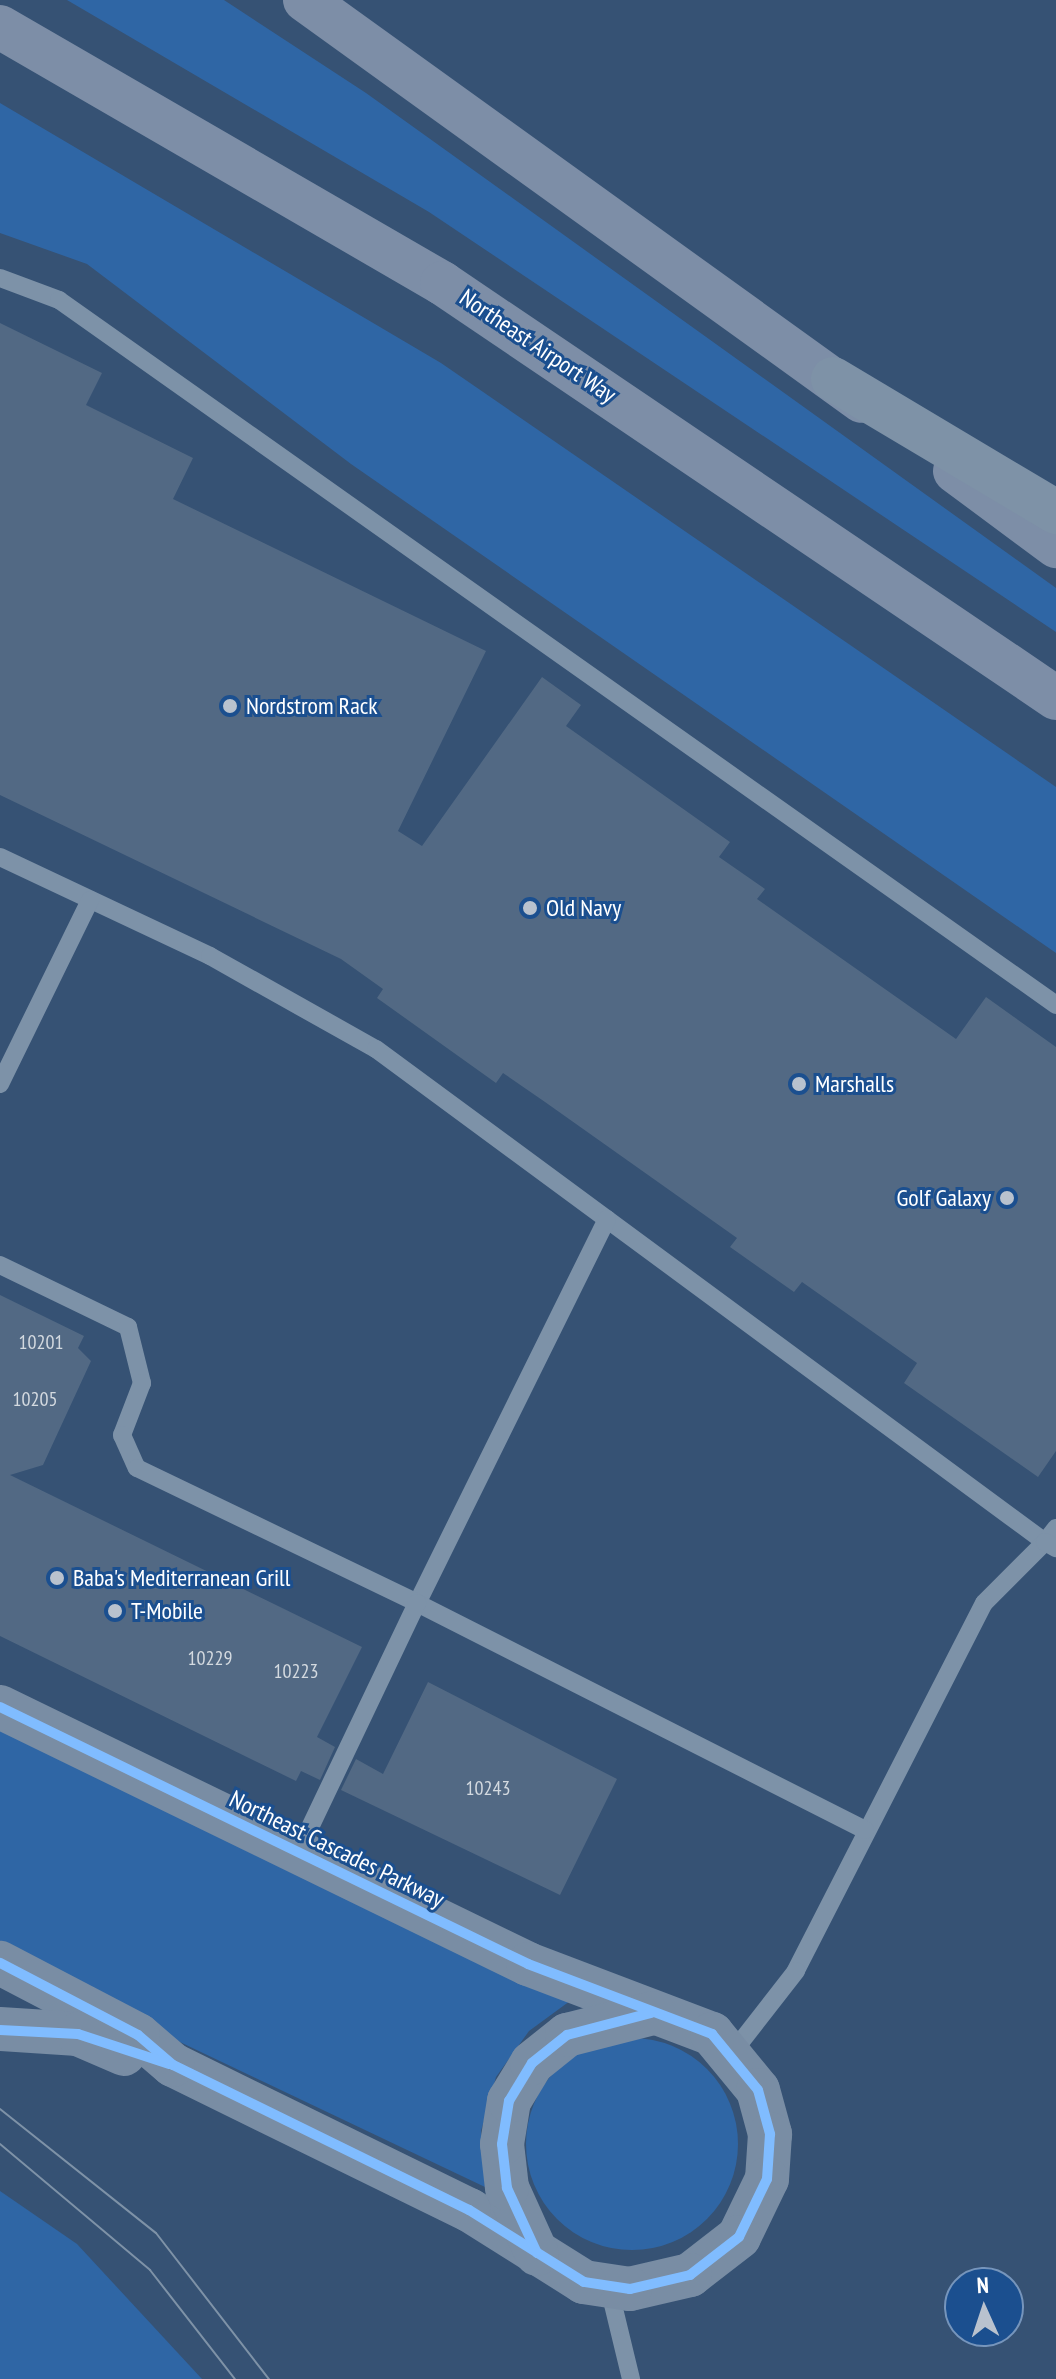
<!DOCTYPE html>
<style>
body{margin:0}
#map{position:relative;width:1056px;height:2379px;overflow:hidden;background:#365274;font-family:"PT Sans Narrow",sans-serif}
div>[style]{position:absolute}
.green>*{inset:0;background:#2f66a5}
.round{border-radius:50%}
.building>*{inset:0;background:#526984}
.lane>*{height:18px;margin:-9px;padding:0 9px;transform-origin:9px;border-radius:9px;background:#7d92a8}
.secondary>*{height:44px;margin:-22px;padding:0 22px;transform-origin:22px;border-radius:22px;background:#798da4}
.primary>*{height:44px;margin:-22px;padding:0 22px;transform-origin:22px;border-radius:22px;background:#7d8ea7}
.highway>*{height:44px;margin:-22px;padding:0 22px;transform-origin:22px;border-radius:22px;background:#7e92a7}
.tram>*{height:2px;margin:-1px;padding:0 1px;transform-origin:1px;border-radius:1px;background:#7e92a7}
.cycleway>*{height:10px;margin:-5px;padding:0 5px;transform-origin:5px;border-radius:5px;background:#80bcff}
.dots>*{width:22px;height:22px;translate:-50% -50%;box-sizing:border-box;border:4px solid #1b4f8f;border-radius:50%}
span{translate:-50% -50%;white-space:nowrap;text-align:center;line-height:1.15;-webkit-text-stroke:6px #1b4f8f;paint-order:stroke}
.number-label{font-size:20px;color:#d4dae0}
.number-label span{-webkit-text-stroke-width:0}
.street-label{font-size:24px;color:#fff}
.poi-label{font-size:24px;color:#fff}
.left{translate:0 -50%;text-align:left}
.right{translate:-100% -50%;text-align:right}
.north{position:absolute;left:944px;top:2267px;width:80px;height:80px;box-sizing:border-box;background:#1b4f8f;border:2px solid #7695bc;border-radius:50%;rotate:357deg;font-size:22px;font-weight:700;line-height:32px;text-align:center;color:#fff}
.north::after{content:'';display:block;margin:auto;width:28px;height:36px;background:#b9c2ce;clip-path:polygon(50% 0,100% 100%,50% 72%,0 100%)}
</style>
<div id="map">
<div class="green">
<div style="clip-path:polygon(67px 0,224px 0,366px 93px,1056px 588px,1056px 632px,429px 212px)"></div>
<div style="clip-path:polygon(0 103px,441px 363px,1056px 787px,1056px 953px,351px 464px,87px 264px,0 233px)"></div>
<div style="clip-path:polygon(0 1727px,574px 1998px,529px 2031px,496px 2077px,481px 2131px,485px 2187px,161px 2033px,0 1943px)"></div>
<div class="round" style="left:526px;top:2038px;width:212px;height:212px"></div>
<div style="clip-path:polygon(0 2191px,77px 2244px,202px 2379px,0 2379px)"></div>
</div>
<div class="building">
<div style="clip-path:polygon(0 323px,102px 373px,86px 405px,193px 458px,173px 499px,486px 651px,398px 831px,422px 846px,542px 677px,581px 705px,566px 726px,730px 842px,719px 857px,765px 889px,757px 899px,956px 1039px,986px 997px,1056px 1047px,1056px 1451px,1038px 1477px,904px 1383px,917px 1363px,802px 1282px,794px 1292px,730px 1247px,737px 1238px,545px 1102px,503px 1073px,496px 1083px,377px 998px,383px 989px,341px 959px,0 795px)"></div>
<div style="clip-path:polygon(0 1295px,84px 1336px,78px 1348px,91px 1361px,43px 1465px,10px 1475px,362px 1647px,317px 1737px,335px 1747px,320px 1780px,301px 1771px,296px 1781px,0 1636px)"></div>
<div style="clip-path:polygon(428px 1682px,617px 1779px,560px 1895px,341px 1790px,356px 1759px,383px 1774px)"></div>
</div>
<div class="lane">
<div style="left:0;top:278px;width:63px;rotate:20.4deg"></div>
<div style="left:59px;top:300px;width:1221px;rotate:35.26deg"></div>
<div style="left:0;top:857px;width:232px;rotate:25.2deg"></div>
<div style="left:210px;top:956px;width:190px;rotate:29.3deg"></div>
<div style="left:376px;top:1049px;width:831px;rotate:36.39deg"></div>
<div style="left:1045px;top:1542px;width:86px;rotate:135deg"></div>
<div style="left:984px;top:1603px;width:413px;rotate:117.1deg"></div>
<div style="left:796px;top:1971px;width:103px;rotate:127.9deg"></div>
<div style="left:0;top:1084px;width:205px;rotate:-63.9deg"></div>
<div style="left:607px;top:1219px;width:428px;rotate:116.3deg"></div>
<div style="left:417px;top:1603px;width:502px;rotate:26.87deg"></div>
<div style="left:0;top:1265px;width:142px;rotate:25.8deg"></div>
<div style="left:128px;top:1327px;width:58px;rotate:76deg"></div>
<div style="left:142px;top:1383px;width:56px;rotate:111deg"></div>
<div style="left:122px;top:1435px;width:36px;rotate:66deg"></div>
<div style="left:137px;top:1468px;width:311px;rotate:25.7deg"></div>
<div style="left:417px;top:1603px;width:277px;rotate:115.5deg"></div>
<div style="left:1056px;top:1528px;width:18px;rotate:128deg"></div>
<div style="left:1045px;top:1542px;width:13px;rotate:29deg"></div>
<div style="left:609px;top:2288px;width:94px;rotate:76.4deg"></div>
</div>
<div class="secondary">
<div style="left:0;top:1707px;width:587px;rotate:25.95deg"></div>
<div style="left:528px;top:1964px;width:197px;rotate:20.8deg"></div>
<div style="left:712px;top:2034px;width:72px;rotate:50.6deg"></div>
<div style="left:758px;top:2090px;width:46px;rotate:74.7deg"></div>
<div style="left:770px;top:2134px;width:45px;rotate:93.8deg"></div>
<div style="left:767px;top:2179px;width:64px;rotate:115.8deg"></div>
<div style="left:739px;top:2237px;width:62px;rotate:142.2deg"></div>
<div style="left:690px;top:2275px;width:62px;rotate:166.9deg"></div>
<div style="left:630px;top:2289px;width:47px;rotate:-171.3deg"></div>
<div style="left:584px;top:2282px;width:136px;rotate:-147.9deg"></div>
<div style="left:469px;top:2210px;width:330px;rotate:-153.9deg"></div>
<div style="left:173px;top:2065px;width:46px;rotate:-139.4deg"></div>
<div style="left:138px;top:2035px;width:156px;rotate:-152.4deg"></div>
<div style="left:0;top:2029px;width:78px;rotate:3.7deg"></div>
<div style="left:78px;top:2034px;width:50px;rotate:23.5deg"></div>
<div style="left:537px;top:2254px;width:72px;rotate:-114.4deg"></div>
<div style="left:507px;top:2188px;width:44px;rotate:-96.5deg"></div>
<div style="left:502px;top:2144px;width:44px;rotate:-80.8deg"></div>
<div style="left:509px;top:2101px;width:44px;rotate:-58.8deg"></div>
<div style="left:532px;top:2063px;width:45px;rotate:-38.7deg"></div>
<div style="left:567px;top:2035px;width:89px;rotate:-14.3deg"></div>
</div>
<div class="primary">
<div style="left:305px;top:0;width:686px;rotate:35.75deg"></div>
<div style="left:0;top:27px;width:511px;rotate:30.08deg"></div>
<div style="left:442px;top:283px;width:741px;rotate:34.05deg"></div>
<div style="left:955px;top:471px;width:126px;rotate:36.6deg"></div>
</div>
<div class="highway">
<div style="left:833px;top:379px;width:260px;rotate:30.8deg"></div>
</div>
<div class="tram">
<div style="left:0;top:2109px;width:199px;rotate:38.5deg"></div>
<div style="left:156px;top:2233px;width:185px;rotate:52.3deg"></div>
<div style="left:0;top:2144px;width:196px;rotate:40deg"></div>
<div style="left:150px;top:2270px;width:138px;rotate:52.1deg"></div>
</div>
<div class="cycleway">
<div style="left:0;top:1707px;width:587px;rotate:25.95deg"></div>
<div style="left:528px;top:1964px;width:197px;rotate:20.8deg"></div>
<div style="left:712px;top:2034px;width:72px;rotate:50.6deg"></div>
<div style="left:758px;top:2090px;width:46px;rotate:74.7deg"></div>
<div style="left:770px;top:2134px;width:45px;rotate:93.8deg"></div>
<div style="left:767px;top:2179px;width:64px;rotate:115.8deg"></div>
<div style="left:739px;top:2237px;width:62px;rotate:142.2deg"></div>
<div style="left:690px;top:2275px;width:62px;rotate:166.9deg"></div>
<div style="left:630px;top:2289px;width:47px;rotate:-171.3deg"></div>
<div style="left:584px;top:2282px;width:136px;rotate:-147.9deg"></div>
<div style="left:469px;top:2210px;width:330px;rotate:-153.9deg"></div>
<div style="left:173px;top:2065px;width:46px;rotate:-139.4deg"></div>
<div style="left:138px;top:2035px;width:156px;rotate:-152.4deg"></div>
<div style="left:0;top:2030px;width:78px;rotate:2.9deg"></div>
<div style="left:78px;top:2034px;width:96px;rotate:18.2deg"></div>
<div style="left:537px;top:2253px;width:72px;rotate:-114.8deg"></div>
<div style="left:507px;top:2188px;width:44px;rotate:-96.5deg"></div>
<div style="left:502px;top:2144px;width:44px;rotate:-80.8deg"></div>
<div style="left:509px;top:2101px;width:44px;rotate:-58.8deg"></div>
<div style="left:532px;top:2063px;width:45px;rotate:-38.7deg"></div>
<div style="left:567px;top:2035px;width:87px;rotate:-14.7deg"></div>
</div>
<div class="dots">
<div style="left:230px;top:706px;background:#b9c2ce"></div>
<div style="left:530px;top:908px;background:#b9c2ce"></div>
<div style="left:799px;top:1084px;background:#b9c2ce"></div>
<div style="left:1007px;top:1198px;background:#b9c2ce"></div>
<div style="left:57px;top:1578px;background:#b9c2ce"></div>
<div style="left:115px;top:1611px;background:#b9c2ce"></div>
</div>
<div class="number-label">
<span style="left:41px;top:1342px">10201</span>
<span style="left:35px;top:1399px">10205</span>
<span style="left:210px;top:1658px">10229</span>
<span style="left:296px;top:1671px">10223</span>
<span style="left:488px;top:1788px">10243</span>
</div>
<div class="street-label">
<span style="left:538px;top:346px;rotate:34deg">Northeast Airport Way</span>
<span style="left:337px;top:1849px;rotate:26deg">Northeast Cascades Parkway</span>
</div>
<div class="poi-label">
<span class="left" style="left:246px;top:706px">Nordstrom Rack</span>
<span class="left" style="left:546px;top:908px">Old Navy</span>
<span class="left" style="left:815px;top:1084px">Marshalls</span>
<span class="right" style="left:991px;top:1198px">Golf Galaxy</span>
<span class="left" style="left:73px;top:1578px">Baba's Mediterranean Grill</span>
<span class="left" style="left:131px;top:1611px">T-Mobile</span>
</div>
<div class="north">N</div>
</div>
